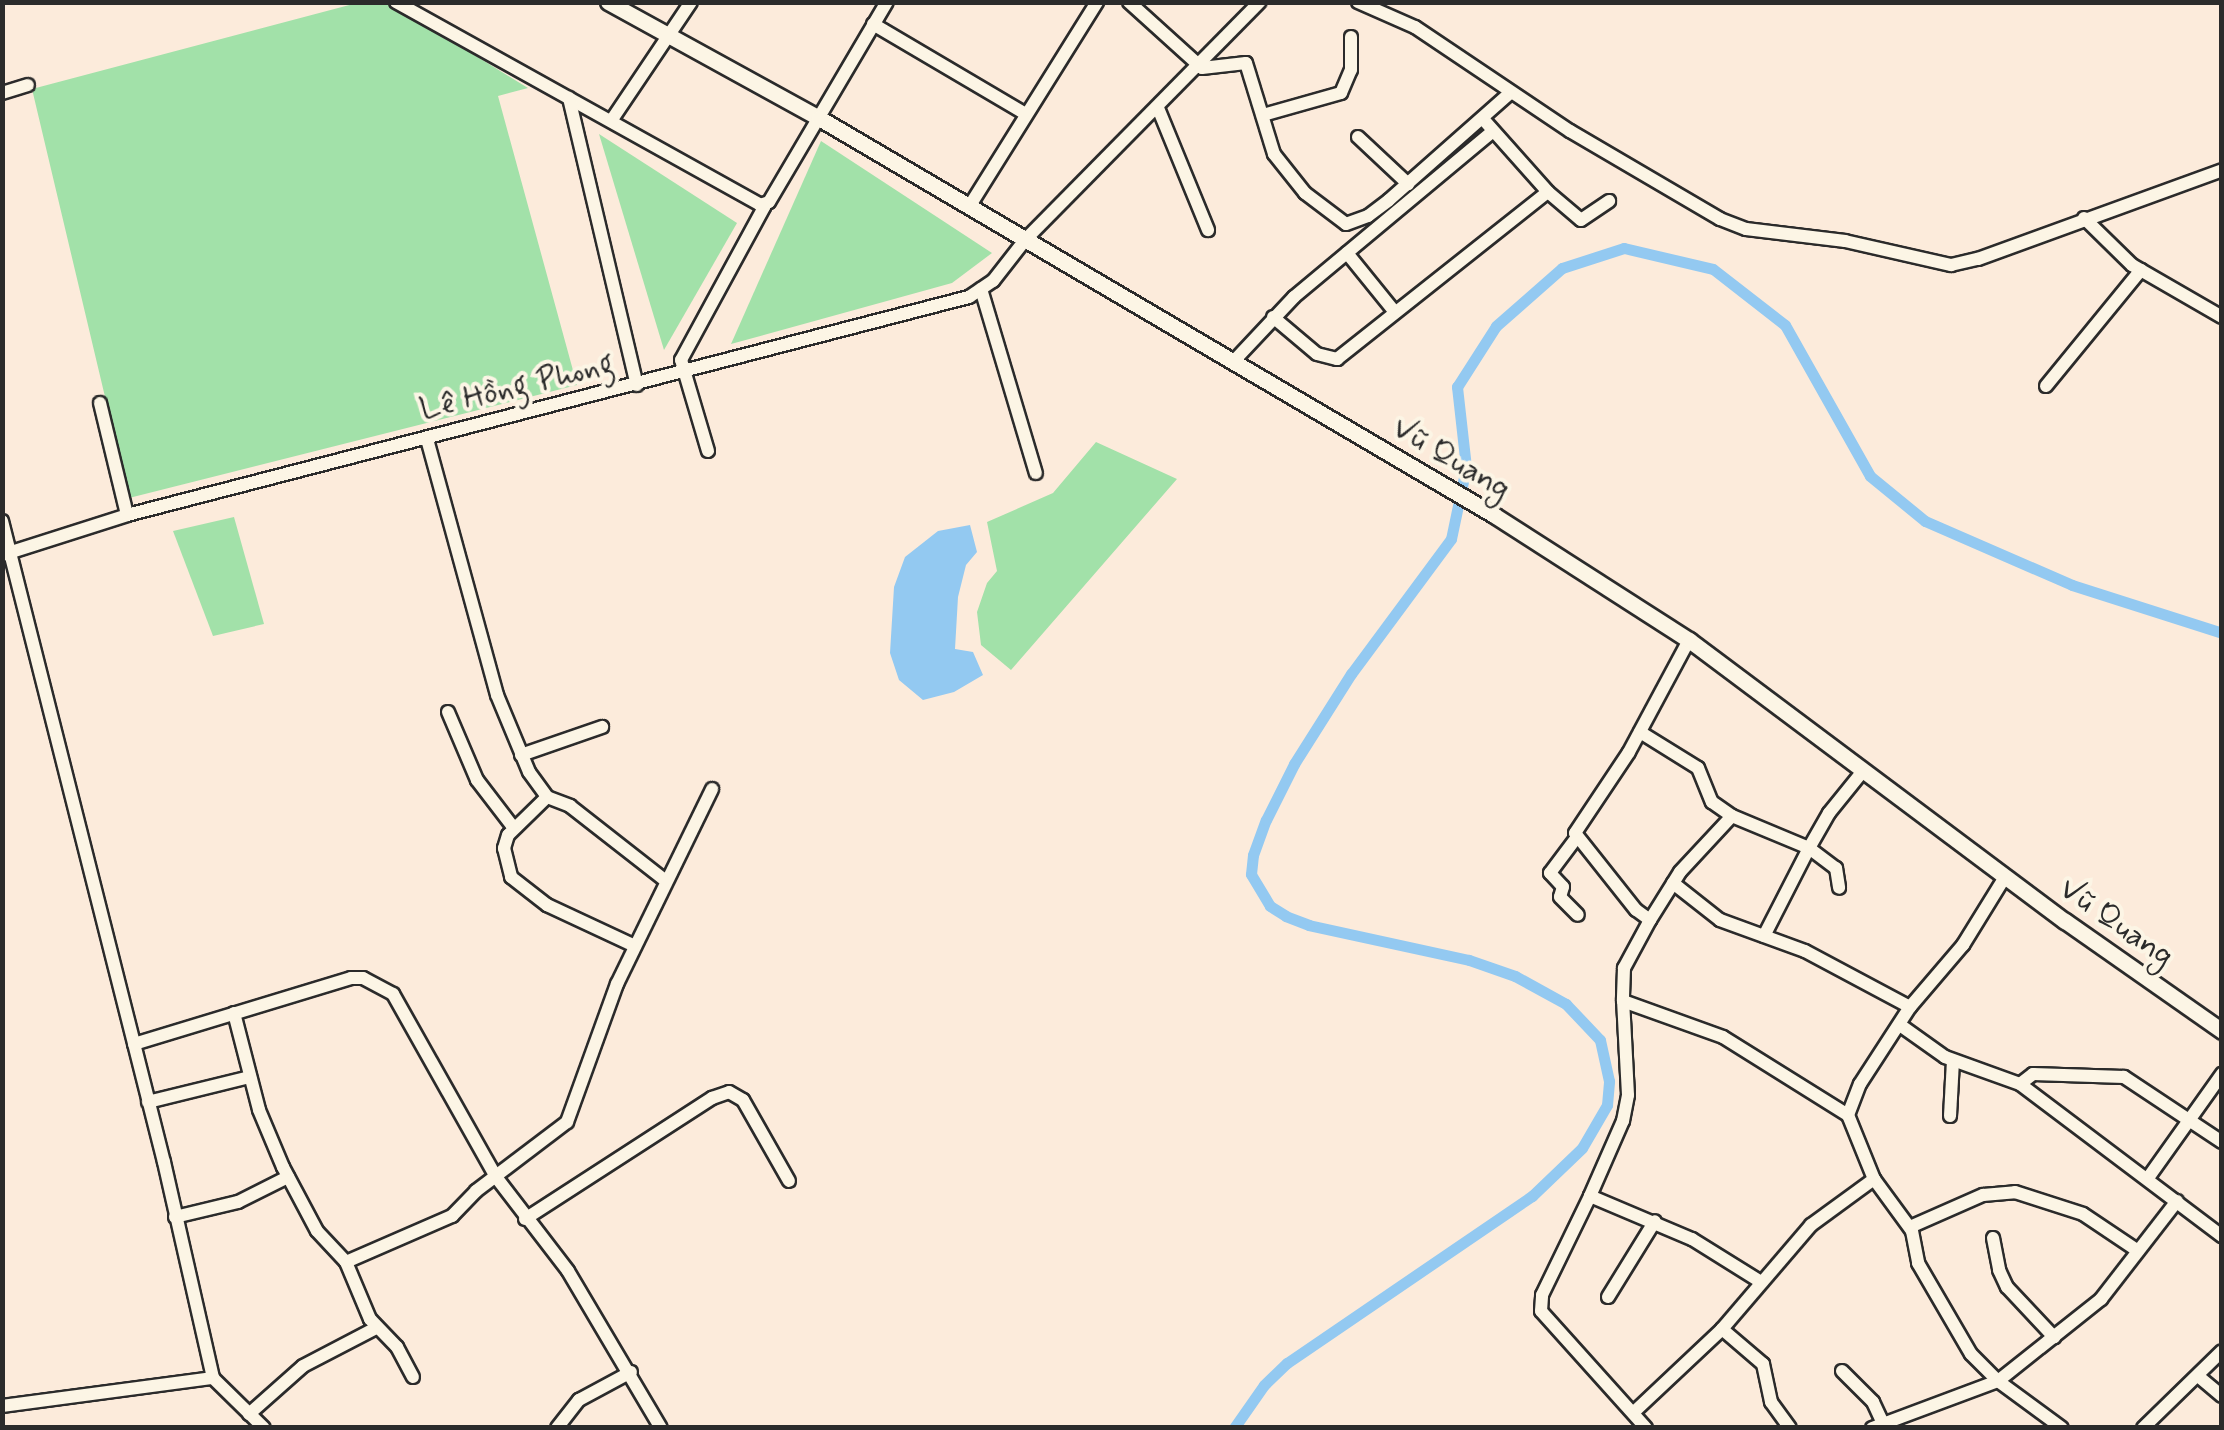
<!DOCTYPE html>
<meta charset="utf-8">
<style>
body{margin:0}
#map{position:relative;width:2224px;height:1430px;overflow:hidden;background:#fcebdb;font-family:Mynerve,sans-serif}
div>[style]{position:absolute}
.green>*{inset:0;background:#a2e1a9}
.water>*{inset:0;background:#93c9f1}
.canal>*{height:11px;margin:-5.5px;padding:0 5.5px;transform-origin:5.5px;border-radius:5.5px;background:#93c9f1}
.roads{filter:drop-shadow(2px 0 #2b2b2b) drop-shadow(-2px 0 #2b2b2b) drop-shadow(0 2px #2b2b2b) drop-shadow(0 -2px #2b2b2b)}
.minor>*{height:12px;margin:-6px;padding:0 6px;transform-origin:6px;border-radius:6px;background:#fcf5e5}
.major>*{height:15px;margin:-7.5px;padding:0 7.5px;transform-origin:7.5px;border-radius:7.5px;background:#fcf5e5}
span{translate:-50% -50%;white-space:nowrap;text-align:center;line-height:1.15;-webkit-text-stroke:8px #fcf5e5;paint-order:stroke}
.street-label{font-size:32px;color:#2b2b2b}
.frame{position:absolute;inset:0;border:5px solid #2b2b2b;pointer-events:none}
</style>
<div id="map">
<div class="green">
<div style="clip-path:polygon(357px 3px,390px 3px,528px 88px,498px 96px,577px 385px,129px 498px,32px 89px)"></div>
<div style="clip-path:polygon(599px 134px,737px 223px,664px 350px)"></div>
<div style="clip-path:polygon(821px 141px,992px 253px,952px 283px,731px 344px)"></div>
<div style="clip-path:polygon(1096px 442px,1177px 479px,1011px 670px,981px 645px,977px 612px,987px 583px,997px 571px,987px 522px,1053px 493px)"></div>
<div style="clip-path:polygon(234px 517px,264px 624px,213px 636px,173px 531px)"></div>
</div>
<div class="water">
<div style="clip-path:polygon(970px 525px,977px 552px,966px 565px,958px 597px,955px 649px,973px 652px,983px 675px,954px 692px,923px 700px,899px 680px,890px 653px,894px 587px,905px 557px,938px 531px)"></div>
</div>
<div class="canal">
<div style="left:1234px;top:1428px;width:52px;rotate:-55.1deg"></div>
<div style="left:1264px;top:1385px;width:32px;rotate:-44deg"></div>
<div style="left:1287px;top:1363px;width:297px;rotate:-34.3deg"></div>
<div style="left:1532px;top:1196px;width:69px;rotate:-43.8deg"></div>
<div style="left:1582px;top:1148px;width:50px;rotate:-59.8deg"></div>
<div style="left:1607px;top:1105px;width:24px;rotate:-85deg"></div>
<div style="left:1609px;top:1081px;width:42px;rotate:-102.4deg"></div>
<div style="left:1600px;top:1040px;width:50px;rotate:-133.4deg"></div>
<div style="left:1566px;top:1004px;width:58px;rotate:-151.2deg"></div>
<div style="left:1515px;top:976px;width:49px;rotate:-160.8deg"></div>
<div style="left:1469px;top:960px;width:164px;rotate:-167.7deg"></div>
<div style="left:1309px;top:925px;width:25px;rotate:-159deg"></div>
<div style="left:1286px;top:916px;width:19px;rotate:-148deg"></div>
<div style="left:1270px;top:906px;width:37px;rotate:-121deg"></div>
<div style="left:1251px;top:874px;width:19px;rotate:-84deg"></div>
<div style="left:1253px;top:855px;width:37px;rotate:-70deg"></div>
<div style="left:1266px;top:820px;width:63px;rotate:-63.4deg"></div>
<div style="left:1294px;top:764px;width:107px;rotate:-57.7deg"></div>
<div style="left:1351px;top:674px;width:168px;rotate:-53.5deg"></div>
<div style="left:1451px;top:539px;width:74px;rotate:-78.2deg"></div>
<div style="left:1466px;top:467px;width:81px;rotate:-96.4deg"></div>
<div style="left:1457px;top:387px;width:72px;rotate:-57.4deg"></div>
<div style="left:1496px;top:326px;width:88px;rotate:-41.3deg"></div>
<div style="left:1562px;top:268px;width:65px;rotate:-17.9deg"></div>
<div style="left:1624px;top:248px;width:91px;rotate:13.3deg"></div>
<div style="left:1713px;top:269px;width:91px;rotate:37.9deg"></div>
<div style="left:1785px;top:325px;width:173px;rotate:60.6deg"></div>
<div style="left:1870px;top:476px;width:71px;rotate:39.3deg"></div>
<div style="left:1925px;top:521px;width:160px;rotate:23.5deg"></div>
<div style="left:2072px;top:585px;width:157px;rotate:17.7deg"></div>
</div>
<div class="roads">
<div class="minor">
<div style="left:396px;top:2px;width:417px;rotate:29.1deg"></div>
<div style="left:760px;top:205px;width:9px;rotate:-18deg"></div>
<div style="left:769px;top:202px;width:232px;rotate:-59.5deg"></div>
<div style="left:1129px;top:2px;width:98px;rotate:42.1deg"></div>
<div style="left:1202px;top:68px;width:44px;rotate:-6.5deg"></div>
<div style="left:1246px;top:63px;width:95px;rotate:72.9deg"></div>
<div style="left:1274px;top:154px;width:50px;rotate:51.5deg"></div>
<div style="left:1305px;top:193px;width:51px;rotate:37.1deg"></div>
<div style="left:1346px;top:224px;width:23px;rotate:-20deg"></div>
<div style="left:1368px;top:216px;width:26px;rotate:-37deg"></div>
<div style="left:1389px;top:200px;width:162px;rotate:-41.5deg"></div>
<div style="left:1358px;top:2px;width:62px;rotate:23.7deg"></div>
<div style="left:1415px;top:27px;width:187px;rotate:33.9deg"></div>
<div style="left:1570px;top:131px;width:174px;rotate:30.4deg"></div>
<div style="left:1720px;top:219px;width:28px;rotate:21deg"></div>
<div style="left:1746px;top:229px;width:100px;rotate:6.9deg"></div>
<div style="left:1845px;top:241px;width:109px;rotate:12.8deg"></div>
<div style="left:1951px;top:265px;width:28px;rotate:-13deg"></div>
<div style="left:1978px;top:259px;width:260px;rotate:-20deg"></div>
<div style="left:873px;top:24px;width:175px;rotate:30.5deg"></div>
<div style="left:2px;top:93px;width:27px;rotate:-17deg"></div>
<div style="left:569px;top:98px;width:295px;rotate:76.7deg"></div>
<div style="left:1158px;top:108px;width:132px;rotate:67.7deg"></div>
<div style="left:1263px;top:115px;width:81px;rotate:-15.8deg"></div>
<div style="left:1341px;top:93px;width:25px;rotate:-67deg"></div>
<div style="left:1351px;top:70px;width:33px;rotate:-90deg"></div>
<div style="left:611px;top:121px;width:143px;rotate:-56.1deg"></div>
<div style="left:1358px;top:137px;width:69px;rotate:43.2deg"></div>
<div style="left:1548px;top:192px;width:43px;rotate:40.3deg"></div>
<div style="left:1581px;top:220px;width:34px;rotate:-34deg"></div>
<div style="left:969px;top:207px;width:242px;rotate:-58deg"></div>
<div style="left:2084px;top:218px;width:67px;rotate:44.4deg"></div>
<div style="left:2132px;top:265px;width:104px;rotate:30deg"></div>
<div style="left:1347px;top:253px;width:75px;rotate:51deg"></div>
<div style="left:981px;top:289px;width:192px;rotate:73.4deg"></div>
<div style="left:1273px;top:317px;width:57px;rotate:40.1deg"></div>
<div style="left:1317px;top:354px;width:21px;rotate:14deg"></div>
<div style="left:1337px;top:359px;width:269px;rotate:-38.4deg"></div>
<div style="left:1548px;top:192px;width:98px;rotate:-131.7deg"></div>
<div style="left:1233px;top:362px;width:89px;rotate:-46.8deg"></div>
<div style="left:1294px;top:297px;width:259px;rotate:-39.8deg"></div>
<div style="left:2046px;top:386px;width:150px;rotate:-50.7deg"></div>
<div style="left:100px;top:403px;width:115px;rotate:76.4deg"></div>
<div style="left:427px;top:439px;width:265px;rotate:74.7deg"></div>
<div style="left:497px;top:695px;width:83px;rotate:67.4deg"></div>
<div style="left:529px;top:772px;width:31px;rotate:54deg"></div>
<div style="left:547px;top:797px;width:25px;rotate:21deg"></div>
<div style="left:570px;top:806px;width:122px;rotate:38deg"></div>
<div style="left:708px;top:451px;width:95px;rotate:-106.5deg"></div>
<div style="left:681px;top:360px;width:174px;rotate:-61.5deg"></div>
<div style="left:764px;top:207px;width:4px;rotate:-153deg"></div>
<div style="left:2px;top:521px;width:661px;rotate:75.82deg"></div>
<div style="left:164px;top:1162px;width:221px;rotate:77.2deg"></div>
<div style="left:213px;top:1378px;width:71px;rotate:44.4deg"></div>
<div style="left:2px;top:555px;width:131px;rotate:-17.7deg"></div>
<div style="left:127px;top:515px;width:870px;rotate:-14.52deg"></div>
<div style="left:969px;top:297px;width:29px;rotate:-34deg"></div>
<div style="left:993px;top:281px;width:52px;rotate:-52deg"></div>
<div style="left:1025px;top:240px;width:334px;rotate:-45.4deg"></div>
<div style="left:448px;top:712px;width:74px;rotate:66.9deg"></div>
<div style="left:477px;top:780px;width:59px;rotate:52.5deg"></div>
<div style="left:1640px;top:732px;width:68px;rotate:31.8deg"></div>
<div style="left:1698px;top:768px;width:37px;rotate:68deg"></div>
<div style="left:1712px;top:802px;width:24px;rotate:35deg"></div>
<div style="left:521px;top:755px;width:86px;rotate:-19.1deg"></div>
<div style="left:1863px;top:771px;width:54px;rotate:129deg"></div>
<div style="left:1829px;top:813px;width:40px;rotate:119.7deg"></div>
<div style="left:1809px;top:848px;width:83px;rotate:-157.4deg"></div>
<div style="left:1732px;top:816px;width:76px;rotate:132.9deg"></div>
<div style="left:1680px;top:872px;width:57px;rotate:122deg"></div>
<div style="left:1650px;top:920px;width:55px;rotate:118.4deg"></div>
<div style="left:1624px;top:968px;width:33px;rotate:92deg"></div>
<div style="left:1623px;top:1001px;width:106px;rotate:19.8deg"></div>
<div style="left:1723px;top:1037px;width:147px;rotate:32deg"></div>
<div style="left:1848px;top:1115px;width:69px;rotate:67.9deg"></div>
<div style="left:1874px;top:1179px;width:64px;rotate:53.8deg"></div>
<div style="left:1912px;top:1231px;width:33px;rotate:79deg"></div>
<div style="left:1918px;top:1263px;width:105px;rotate:59.8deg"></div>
<div style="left:1971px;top:1354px;width:38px;rotate:45deg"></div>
<div style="left:1998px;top:1381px;width:79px;rotate:36.3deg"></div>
<div style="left:547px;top:797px;width:54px;rotate:135.7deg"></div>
<div style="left:508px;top:835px;width:14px;rotate:107deg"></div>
<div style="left:504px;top:848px;width:30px;rotate:76deg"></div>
<div style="left:511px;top:877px;width:46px;rotate:37.9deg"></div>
<div style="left:547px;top:905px;width:97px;rotate:25deg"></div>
<div style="left:1577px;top:837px;width:45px;rotate:126.9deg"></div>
<div style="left:1550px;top:873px;width:19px;rotate:47deg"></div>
<div style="left:1563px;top:887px;width:10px;rotate:107deg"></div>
<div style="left:1560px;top:897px;width:25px;rotate:45deg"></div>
<div style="left:1673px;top:883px;width:60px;rotate:38.2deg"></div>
<div style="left:1720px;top:920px;width:90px;rotate:20deg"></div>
<div style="left:1805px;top:951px;width:119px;rotate:28.1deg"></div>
<div style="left:1650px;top:920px;width:17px;rotate:-144deg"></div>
<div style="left:1636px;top:910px;width:98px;rotate:-128.4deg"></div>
<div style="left:1575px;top:833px;width:97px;rotate:-56.3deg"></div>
<div style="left:1629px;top:752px;width:127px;rotate:-61.8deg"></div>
<div style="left:1764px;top:936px;width:99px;rotate:-62.9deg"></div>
<div style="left:1809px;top:848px;width:34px;rotate:37deg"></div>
<div style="left:1836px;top:868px;width:20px;rotate:81deg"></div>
<div style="left:234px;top:1013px;width:100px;rotate:75.5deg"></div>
<div style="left:259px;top:1110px;width:62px;rotate:67.2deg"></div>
<div style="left:283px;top:1167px;width:72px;rotate:62deg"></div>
<div style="left:317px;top:1231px;width:42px;rotate:46.9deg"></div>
<div style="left:346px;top:1262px;width:62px;rotate:67.2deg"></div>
<div style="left:370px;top:1319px;width:39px;rotate:46deg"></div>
<div style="left:397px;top:1347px;width:34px;rotate:62deg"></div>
<div style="left:1900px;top:1025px;width:55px;rotate:35.4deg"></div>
<div style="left:1945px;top:1057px;width:80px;rotate:19.8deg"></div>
<div style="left:134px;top:1044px;width:227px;rotate:-16.9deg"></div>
<div style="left:351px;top:978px;width:12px"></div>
<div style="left:363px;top:978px;width:34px;rotate:28deg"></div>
<div style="left:393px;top:994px;width:210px;rotate:60.6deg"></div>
<div style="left:496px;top:1177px;width:118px;rotate:52.5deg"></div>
<div style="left:568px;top:1271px;width:182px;rotate:59.4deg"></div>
<div style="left:148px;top:1102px;width:105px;rotate:-13.8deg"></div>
<div style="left:1848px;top:1115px;width:33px;rotate:-69deg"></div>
<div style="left:1860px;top:1084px;width:92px;rotate:-57deg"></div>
<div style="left:1910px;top:1007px;width:82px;rotate:-49.5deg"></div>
<div style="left:1963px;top:945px;width:80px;rotate:-58.3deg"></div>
<div style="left:1950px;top:1116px;width:55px;rotate:-86.9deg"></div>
<div style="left:2222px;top:1142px;width:118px;rotate:-146.4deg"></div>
<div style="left:2124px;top:1077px;width:91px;rotate:-178.1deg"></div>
<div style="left:2033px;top:1074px;width:16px;rotate:142deg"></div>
<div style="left:2020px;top:1084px;width:253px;rotate:37deg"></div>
<div style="left:2148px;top:1178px;width:128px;rotate:-54.6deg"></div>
<div style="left:1590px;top:1196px;width:82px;rotate:-66.3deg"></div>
<div style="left:1623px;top:1121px;width:26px;rotate:-79deg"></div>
<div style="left:1628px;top:1095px;width:94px;rotate:-93deg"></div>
<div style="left:175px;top:1217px;width:65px;rotate:-13.4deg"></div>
<div style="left:238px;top:1202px;width:56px;rotate:-26.6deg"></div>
<div style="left:525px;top:1219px;width:223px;rotate:-32.9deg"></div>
<div style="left:712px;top:1098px;width:18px;rotate:-19deg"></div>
<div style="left:729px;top:1092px;width:16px;rotate:30deg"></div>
<div style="left:743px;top:1100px;width:93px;rotate:60.4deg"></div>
<div style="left:1910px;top:1227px;width:80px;rotate:-23.7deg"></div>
<div style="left:1983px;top:1195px;width:32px;rotate:-5deg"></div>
<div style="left:2015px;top:1192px;width:71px;rotate:17.9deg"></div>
<div style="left:2083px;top:1214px;width:66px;rotate:33.9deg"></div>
<div style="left:1993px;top:1238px;width:33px;rotate:79deg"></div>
<div style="left:1999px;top:1270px;width:19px;rotate:65deg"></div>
<div style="left:2007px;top:1287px;width:69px;rotate:46.8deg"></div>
<div style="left:346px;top:1262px;width:116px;rotate:-23.5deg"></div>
<div style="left:452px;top:1216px;width:35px;rotate:-46deg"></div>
<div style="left:476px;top:1191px;width:114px;rotate:-37.2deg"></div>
<div style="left:567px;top:1122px;width:147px;rotate:-70.1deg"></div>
<div style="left:617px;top:984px;width:217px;rotate:-64deg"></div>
<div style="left:1608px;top:1297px;width:89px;rotate:-58.3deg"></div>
<div style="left:1722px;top:1329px;width:54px;rotate:40.5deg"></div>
<div style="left:1763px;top:1364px;width:39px;rotate:78deg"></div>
<div style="left:1771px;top:1402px;width:32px;rotate:54deg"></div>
<div style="left:1842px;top:1371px;width:44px;rotate:45deg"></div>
<div style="left:1873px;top:1402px;width:23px;rotate:65deg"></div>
<div style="left:2198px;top:1376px;width:31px;rotate:40deg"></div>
<div style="left:2px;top:1406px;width:213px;rotate:-7.6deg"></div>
<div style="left:1634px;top:1412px;width:121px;rotate:-43.3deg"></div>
<div style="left:1722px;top:1329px;width:137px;rotate:-49.4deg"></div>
<div style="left:1811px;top:1225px;width:78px;rotate:-36.1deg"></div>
<div style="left:249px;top:1414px;width:72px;rotate:-41.6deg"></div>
<div style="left:303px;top:1366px;width:82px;rotate:-27.5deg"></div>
<div style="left:557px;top:1428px;width:36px;rotate:-52deg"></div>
<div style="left:579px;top:1400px;width:59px;rotate:-28.3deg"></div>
<div style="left:1646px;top:1428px;width:157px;rotate:-131.9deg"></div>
<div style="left:1541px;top:1311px;width:16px;rotate:-86deg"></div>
<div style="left:1542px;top:1295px;width:110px;rotate:-64.1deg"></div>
<div style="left:1590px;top:1196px;width:111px;rotate:22.9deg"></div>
<div style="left:1692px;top:1239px;width:81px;rotate:31.9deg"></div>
<div style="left:1872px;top:1428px;width:134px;rotate:-20.5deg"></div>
<div style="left:1998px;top:1381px;width:132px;rotate:-38.5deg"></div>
<div style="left:2101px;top:1299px;width:124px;rotate:-52.2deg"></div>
<div style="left:2143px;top:1428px;width:110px;rotate:-44.3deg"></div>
</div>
<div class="major">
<div style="left:608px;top:2px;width:241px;rotate:28.8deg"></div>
<div style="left:819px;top:118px;width:783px;rotate:30.46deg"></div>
<div style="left:1494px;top:515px;width:232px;rotate:32.7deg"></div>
<div style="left:1689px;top:640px;width:469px;rotate:36.8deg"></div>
<div style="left:2065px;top:921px;width:192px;rotate:35deg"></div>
</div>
</div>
<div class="street-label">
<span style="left:517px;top:387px;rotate:-14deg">Lê Hồng Phong</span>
<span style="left:1451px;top:459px;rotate:31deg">Vũ Quang</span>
<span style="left:2116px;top:923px;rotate:35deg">Vũ Quang</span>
</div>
<div class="frame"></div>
</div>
